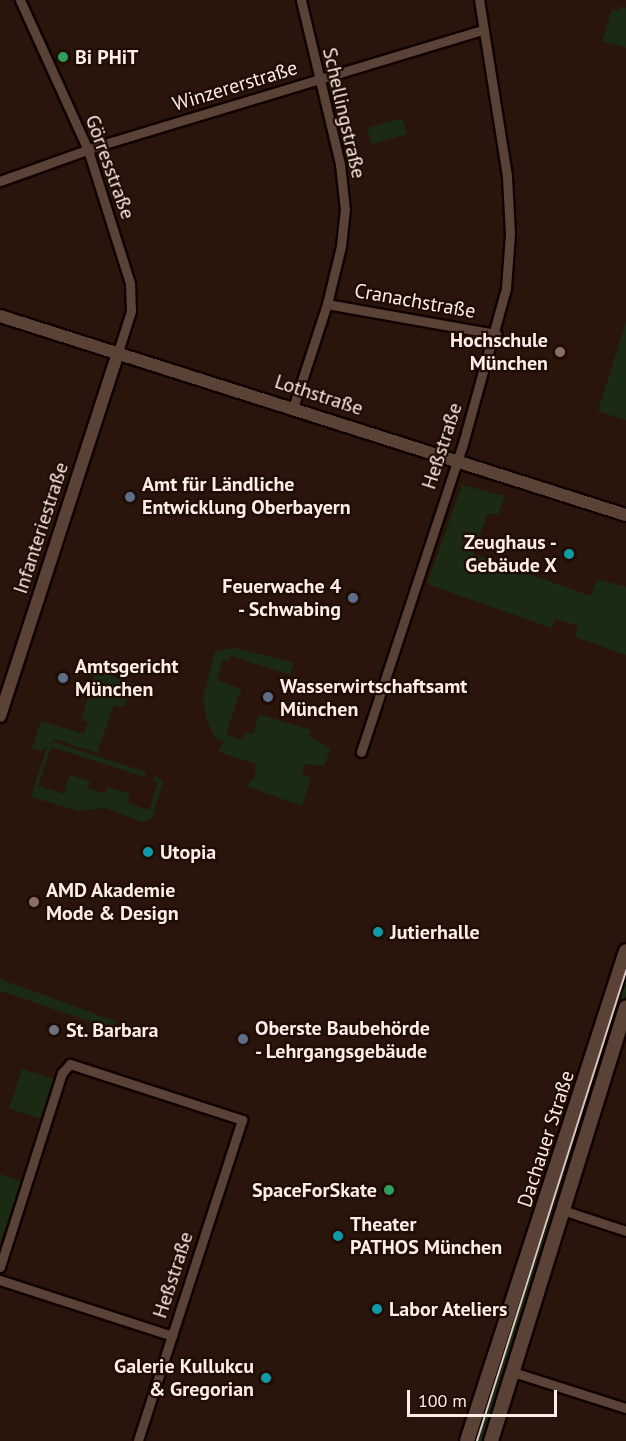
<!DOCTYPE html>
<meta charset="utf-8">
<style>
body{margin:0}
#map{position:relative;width:626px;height:1441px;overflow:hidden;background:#29150b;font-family:"PT Sans",sans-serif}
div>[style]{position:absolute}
.green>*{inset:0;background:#1b2b13}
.roads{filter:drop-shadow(2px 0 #100200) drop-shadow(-2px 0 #100200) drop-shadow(0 2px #100200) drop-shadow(0 -2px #100200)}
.minor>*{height:9px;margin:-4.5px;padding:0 4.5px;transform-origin:4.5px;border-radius:4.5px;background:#5a4237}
.tertiary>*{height:12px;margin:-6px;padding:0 6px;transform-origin:6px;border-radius:6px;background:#5a4237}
.secondary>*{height:14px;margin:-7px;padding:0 7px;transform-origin:7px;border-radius:7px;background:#5a4237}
.tram>*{height:1.5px;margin:-0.75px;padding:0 0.75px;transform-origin:0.75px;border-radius:0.75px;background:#d6c6bf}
.dots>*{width:16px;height:16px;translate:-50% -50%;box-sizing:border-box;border:3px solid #1f0c03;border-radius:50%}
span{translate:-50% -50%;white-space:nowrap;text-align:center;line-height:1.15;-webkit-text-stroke:4.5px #1f0c03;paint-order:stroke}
.poi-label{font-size:20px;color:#fcede6;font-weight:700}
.left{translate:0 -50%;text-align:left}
.right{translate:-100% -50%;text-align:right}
.street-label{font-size:20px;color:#fcede6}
.scale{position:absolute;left:407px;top:1390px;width:150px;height:27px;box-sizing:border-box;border:3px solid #fcede6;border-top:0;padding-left:8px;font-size:18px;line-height:21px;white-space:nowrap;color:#fcede6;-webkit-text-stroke:4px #1f0c03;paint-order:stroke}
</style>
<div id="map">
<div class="green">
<div style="clip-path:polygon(620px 6px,626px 8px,626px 48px,602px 41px,612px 9px,618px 11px)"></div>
<div style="clip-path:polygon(402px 118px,407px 134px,372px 144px,367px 128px)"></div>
<div style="clip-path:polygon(626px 321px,626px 420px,598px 411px)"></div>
<div style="clip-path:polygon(462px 485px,505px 496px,498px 515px,488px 513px,473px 554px,591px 596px,597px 579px,626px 587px,626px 655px,575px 637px,578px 626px,555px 619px,552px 628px,427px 584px)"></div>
<div style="clip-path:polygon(236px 648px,294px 663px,290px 675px,231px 656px,229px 662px,223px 660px,217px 680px,241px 689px,226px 734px,242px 740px,245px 732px,253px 734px,259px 714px,311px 730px,309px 736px,331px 748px,324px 766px,305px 764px,302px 774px,311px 778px,302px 806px,248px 787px,251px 779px,254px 780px,256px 764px,219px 752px,223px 741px,215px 738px,207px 721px,203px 697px,215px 651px)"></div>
<div style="clip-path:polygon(96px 670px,133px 684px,124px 707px,114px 705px,97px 753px,55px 739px,42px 751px,32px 748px,41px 721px,84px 734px,88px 722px,81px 720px)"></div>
<div style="clip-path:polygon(54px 742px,146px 772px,145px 777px,51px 747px,38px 786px,64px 794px,70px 775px,90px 781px,88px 788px,105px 794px,108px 787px,130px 794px,127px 803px,149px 810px,158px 782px,153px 780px,155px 775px,163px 782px,152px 819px,143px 822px,105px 808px,79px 811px,31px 797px,47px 746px)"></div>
<div style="clip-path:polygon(626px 966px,626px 994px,485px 1441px,474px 1441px)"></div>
<div style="clip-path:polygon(0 979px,115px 1021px,115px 1030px,0 991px)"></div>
<div style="clip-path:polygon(22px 1069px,54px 1079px,41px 1119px,9px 1108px)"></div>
<div style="clip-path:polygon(0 1174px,21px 1181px,0 1244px)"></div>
</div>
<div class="roads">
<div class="minor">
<div style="left:20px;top:0;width:165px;rotate:65.6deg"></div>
<div style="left:88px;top:150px;width:139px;rotate:72.5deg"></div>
<div style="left:130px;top:283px;width:28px;rotate:88deg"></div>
<div style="left:131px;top:311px;width:43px;rotate:107.6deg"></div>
<div style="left:0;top:181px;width:104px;rotate:-19.7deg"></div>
<div style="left:98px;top:146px;width:402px;rotate:-16.8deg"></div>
<div style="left:327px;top:304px;width:172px;rotate:10.1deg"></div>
<div style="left:293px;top:408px;width:109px;rotate:-71.9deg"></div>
<div style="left:327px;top:304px;width:60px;rotate:-76.4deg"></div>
<div style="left:341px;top:246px;width:36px;rotate:-84deg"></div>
<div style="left:345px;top:210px;width:46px;rotate:-96.2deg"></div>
<div style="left:340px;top:164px;width:169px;rotate:-103.4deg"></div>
<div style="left:361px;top:752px;width:321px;rotate:-71.7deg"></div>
<div style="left:462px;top:447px;width:165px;rotate:-74.5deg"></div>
<div style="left:506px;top:288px;width:54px;rotate:-85.8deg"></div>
<div style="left:510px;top:234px;width:58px;rotate:-93deg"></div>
<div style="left:507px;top:176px;width:178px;rotate:-99deg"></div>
<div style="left:562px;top:1210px;width:67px;rotate:18.2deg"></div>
<div style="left:0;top:1267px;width:204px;rotate:-72.3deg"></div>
<div style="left:62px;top:1073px;width:12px;rotate:-48deg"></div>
<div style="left:70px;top:1064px;width:181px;rotate:18deg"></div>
<div style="left:242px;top:1120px;width:337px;rotate:108deg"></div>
<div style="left:0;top:1280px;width:181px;rotate:18deg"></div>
<div style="left:513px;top:1372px;width:119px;rotate:17.7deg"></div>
</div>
<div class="tertiary">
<div style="left:0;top:316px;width:657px;rotate:17.64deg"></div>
<div style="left:0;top:716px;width:383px;rotate:-72deg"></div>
</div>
<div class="secondary">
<div style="left:467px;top:1441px;width:515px;rotate:-72.02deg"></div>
<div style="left:491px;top:1441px;width:454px;rotate:-72.7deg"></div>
</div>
</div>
<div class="tram">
<div style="left:477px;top:1441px;width:494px;rotate:-72.4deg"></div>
</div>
<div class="dots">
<div style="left:63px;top:57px;background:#2e9e5b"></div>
<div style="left:560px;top:352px;background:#8d6e63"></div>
<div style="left:130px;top:497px;background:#5c6f8a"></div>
<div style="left:569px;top:554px;background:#0f9aa8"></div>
<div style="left:353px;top:598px;background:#5c6f8a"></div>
<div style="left:63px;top:678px;background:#5c6f8a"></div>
<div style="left:268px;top:697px;background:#5c6f8a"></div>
<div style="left:148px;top:852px;background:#0f9aa8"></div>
<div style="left:34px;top:902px;background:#8d6e63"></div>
<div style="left:378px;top:932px;background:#0f9aa8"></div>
<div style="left:54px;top:1030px;background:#6b7280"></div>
<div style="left:243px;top:1039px;background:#5c6f8a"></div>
<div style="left:389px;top:1190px;background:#2e9e5b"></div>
<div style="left:338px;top:1236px;background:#0f9aa8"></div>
<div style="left:377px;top:1309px;background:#0f9aa8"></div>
<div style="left:266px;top:1378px;background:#0f9aa8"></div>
</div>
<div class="poi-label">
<span class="left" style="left:75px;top:57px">Bi PHiT</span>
<span class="right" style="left:548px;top:352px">Hochschule<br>München</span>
<span class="left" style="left:142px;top:496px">Amt für Ländliche<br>Entwicklung Oberbayern</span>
<span class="right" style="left:557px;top:554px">Zeughaus -<br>Gebäude X</span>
<span class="right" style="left:341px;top:598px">Feuerwache 4<br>- Schwabing</span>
<span class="left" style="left:75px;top:678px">Amtsgericht<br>München</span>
<span class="left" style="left:280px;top:698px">Wasserwirtschaftsamt<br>München</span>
<span class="left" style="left:160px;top:852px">Utopia</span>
<span class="left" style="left:46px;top:902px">AMD Akademie<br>Mode &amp; Design</span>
<span class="left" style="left:390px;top:932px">Jutierhalle</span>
<span class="left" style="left:255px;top:1040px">Oberste Baubehörde<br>- Lehrgangsgebäude</span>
<span class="left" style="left:66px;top:1030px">St. Barbara</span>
<span class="right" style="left:377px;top:1190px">SpaceForSkate</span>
<span class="left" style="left:350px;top:1236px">Theater<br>PATHOS München</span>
<span class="left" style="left:389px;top:1309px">Labor Ateliers</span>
<span class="right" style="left:254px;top:1378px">Galerie Kullukcu<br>&amp; Gregorian</span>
</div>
<div class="street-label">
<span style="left:235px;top:86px;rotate:-17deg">Winzererstraße</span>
<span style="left:344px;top:113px;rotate:77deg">Schellingstraße</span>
<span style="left:110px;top:167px;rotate:70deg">Görresstraße</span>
<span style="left:415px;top:301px;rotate:10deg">Cranachstraße</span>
<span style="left:319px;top:395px;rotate:18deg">Lothstraße</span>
<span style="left:442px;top:446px;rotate:-72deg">Heßstraße</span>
<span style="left:41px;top:528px;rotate:-72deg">Infanteriestraße</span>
<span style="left:546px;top:1139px;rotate:-72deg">Dachauer Straße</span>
<span style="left:173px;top:1275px;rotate:-72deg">Heßstraße</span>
</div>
<div class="scale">100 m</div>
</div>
